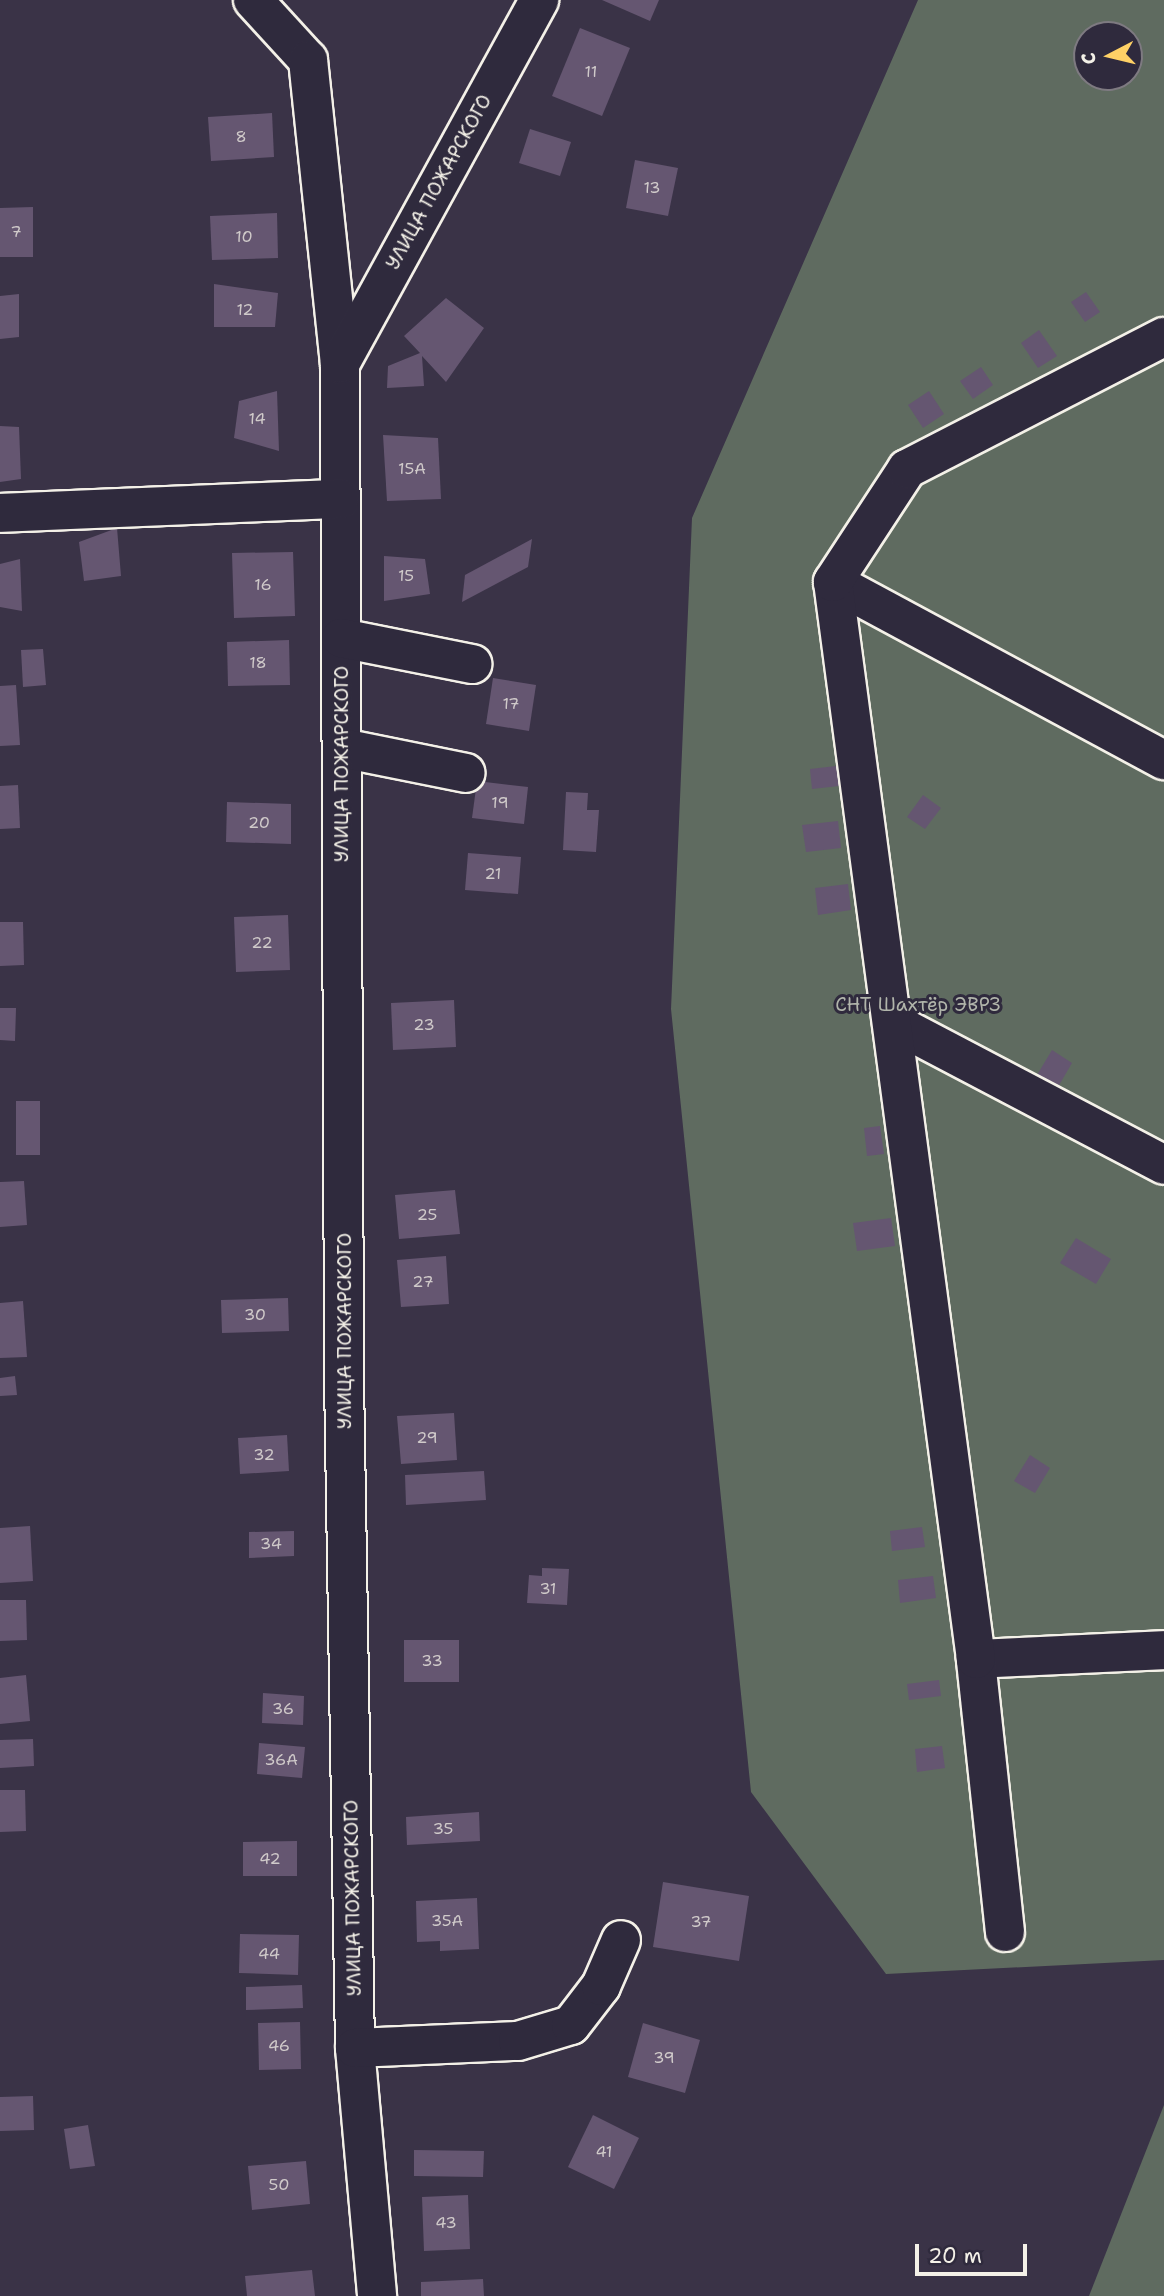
<!DOCTYPE html>
<meta charset="utf-8">
<style>
body{margin:0}
#map{position:relative;width:1164px;height:2296px;overflow:hidden;background:#3a3347;font-family:"Shantell Sans",sans-serif}
div>[style]{position:absolute}
.green>*{inset:0;background:#5f6b60}
.building>*{inset:0;background:#655671}
.roads{filter:drop-shadow(2px 0 #f4f1e8) drop-shadow(-2px 0 #f4f1e8) drop-shadow(0 2px #f4f1e8) drop-shadow(0 -2px #f4f1e8)}
.minor>*{height:38px;margin:-19px;padding:0 19px;transform-origin:19px;border-radius:19px;background:#2f2a3d}
span{translate:-50% -50%;white-space:nowrap;text-align:center;line-height:1.15;-webkit-text-stroke:6px #2f2a3d;paint-order:stroke}
.number-label{font-size:16px;color:#d0caca}
.number-label span{-webkit-text-stroke-width:0}
.street-label{font-size:19px;color:#f4f1e8}
.park-label{font-size:19px;color:#b1b5ab}
.north{position:absolute;left:1073px;top:21px;width:70px;height:70px;box-sizing:border-box;background:#2f2a3d;border:2px solid #7e7a81;border-radius:50%;rotate:263deg;font-size:19px;font-weight:700;line-height:28px;text-align:center;color:#f4f1e8}
.north::after{content:'';display:block;margin:auto;width:24px;height:32px;background:#ffd166;clip-path:polygon(50% 0,100% 100%,50% 72%,0 100%)}
.scale{position:absolute;left:915px;top:2244px;width:112px;height:32px;box-sizing:border-box;border:4px solid #f4f1e8;border-top:0;padding-left:9px;font-size:21px;line-height:24px;white-space:nowrap;color:#f4f1e8;-webkit-text-stroke:5px #2f2a3d;paint-order:stroke}
</style>
<div id="map">
<div class="green">
<div style="clip-path:polygon(evenodd,918px 0,1164px 0,1164px 1960px,886px 1974px,751px 1792px,671px 1009px,692px 518px,918px 0,1087px 35px,1129px 35px,1129px 77px,1087px 77px,1087px 35px)"></div>
<div style="clip-path:polygon(1164px 2105px,1164px 2296px,1089px 2296px)"></div>
</div>
<div class="building">
<div style="clip-path:polygon(602px 0,659px 0,650px 21px)"></div>
<div style="clip-path:polygon(580px 28px,630px 48px,602px 116px,552px 96px)"></div>
<div style="clip-path:polygon(272px 113px,274px 157px,211px 161px,208px 117px)"></div>
<div style="clip-path:polygon(530px 129px,571px 142px,560px 176px,519px 163px)"></div>
<div style="clip-path:polygon(635px 160px,678px 168px,668px 216px,626px 208px)"></div>
<div style="clip-path:polygon(33px 207px,33px 257px,0 257px,0 208px)"></div>
<div style="clip-path:polygon(277px 213px,278px 258px,212px 260px,210px 216px)"></div>
<div style="clip-path:polygon(214px 284px,278px 293px,275px 327px,214px 327px)"></div>
<div style="clip-path:polygon(1086px 292px,1100px 312px,1085px 322px,1071px 302px)"></div>
<div style="clip-path:polygon(19px 294px,19px 337px,0 339px,0 296px)"></div>
<div style="clip-path:polygon(446px 298px,484px 328px,446px 382px,422px 356px,424px 386px,387px 388px,388px 366px,420px 353px,404px 336px)"></div>
<div style="clip-path:polygon(1039px 330px,1057px 356px,1038px 368px,1021px 343px)"></div>
<div style="clip-path:polygon(981px 367px,993px 385px,973px 399px,960px 381px)"></div>
<div style="clip-path:polygon(277px 391px,279px 451px,234px 438px,239px 401px)"></div>
<div style="clip-path:polygon(929px 391px,944px 414px,923px 428px,908px 405px)"></div>
<div style="clip-path:polygon(0 426px,19px 427px,21px 479px,0 482px)"></div>
<div style="clip-path:polygon(383px 435px,438px 438px,441px 499px,387px 501px)"></div>
<div style="clip-path:polygon(117px 528px,121px 576px,84px 581px,79px 542px)"></div>
<div style="clip-path:polygon(532px 539px,528px 567px,462px 602px,465px 575px)"></div>
<div style="clip-path:polygon(293px 552px,295px 616px,234px 618px,232px 553px)"></div>
<div style="clip-path:polygon(384px 556px,425px 559px,430px 594px,384px 601px)"></div>
<div style="clip-path:polygon(20px 559px,22px 611px,0 607px,0 564px)"></div>
<div style="clip-path:polygon(289px 640px,290px 685px,228px 686px,227px 642px)"></div>
<div style="clip-path:polygon(43px 649px,46px 685px,23px 687px,21px 650px)"></div>
<div style="clip-path:polygon(493px 678px,536px 685px,529px 731px,486px 724px)"></div>
<div style="clip-path:polygon(16px 685px,20px 745px,0 746px,0 686px)"></div>
<div style="clip-path:polygon(836px 766px,839px 786px,812px 789px,810px 769px)"></div>
<div style="clip-path:polygon(477px 781px,528px 787px,524px 824px,472px 818px)"></div>
<div style="clip-path:polygon(18px 785px,20px 828px,0 829px,0 786px)"></div>
<div style="clip-path:polygon(566px 792px,588px 793px,587px 810px,599px 810px,596px 852px,563px 850px)"></div>
<div style="clip-path:polygon(923px 795px,941px 808px,925px 829px,907px 817px)"></div>
<div style="clip-path:polygon(227px 802px,291px 804px,291px 844px,226px 842px)"></div>
<div style="clip-path:polygon(838px 821px,841px 848px,806px 852px,802px 825px)"></div>
<div style="clip-path:polygon(468px 853px,521px 857px,518px 894px,465px 890px)"></div>
<div style="clip-path:polygon(848px 884px,851px 910px,818px 915px,815px 888px)"></div>
<div style="clip-path:polygon(288px 915px,290px 970px,236px 972px,234px 917px)"></div>
<div style="clip-path:polygon(0 922px,23px 922px,24px 965px,0 966px)"></div>
<div style="clip-path:polygon(454px 1000px,456px 1047px,393px 1050px,391px 1003px)"></div>
<div style="clip-path:polygon(0 1008px,16px 1008px,15px 1041px,0 1040px)"></div>
<div style="clip-path:polygon(1052px 1050px,1072px 1063px,1058px 1087px,1037px 1075px)"></div>
<div style="clip-path:polygon(16px 1101px,40px 1101px,40px 1155px,16px 1155px)"></div>
<div style="clip-path:polygon(880px 1126px,884px 1154px,867px 1156px,864px 1128px)"></div>
<div style="clip-path:polygon(24px 1181px,27px 1225px,0 1227px,0 1182px)"></div>
<div style="clip-path:polygon(455px 1190px,460px 1234px,399px 1239px,395px 1195px)"></div>
<div style="clip-path:polygon(891px 1218px,895px 1246px,857px 1251px,853px 1223px)"></div>
<div style="clip-path:polygon(1076px 1238px,1111px 1259px,1096px 1284px,1060px 1263px)"></div>
<div style="clip-path:polygon(446px 1256px,449px 1304px,401px 1307px,397px 1260px)"></div>
<div style="clip-path:polygon(288px 1298px,289px 1331px,222px 1333px,221px 1300px)"></div>
<div style="clip-path:polygon(23px 1301px,27px 1357px,0 1358px,0 1303px)"></div>
<div style="clip-path:polygon(15px 1376px,17px 1395px,0 1396px,0 1378px)"></div>
<div style="clip-path:polygon(454px 1413px,457px 1460px,401px 1464px,397px 1416px)"></div>
<div style="clip-path:polygon(287px 1435px,289px 1471px,240px 1474px,238px 1438px)"></div>
<div style="clip-path:polygon(1030px 1455px,1050px 1468px,1035px 1493px,1014px 1481px)"></div>
<div style="clip-path:polygon(484px 1471px,486px 1500px,406px 1505px,405px 1475px)"></div>
<div style="clip-path:polygon(30px 1526px,33px 1581px,0 1583px,0 1528px)"></div>
<div style="clip-path:polygon(922px 1527px,925px 1547px,892px 1551px,890px 1531px)"></div>
<div style="clip-path:polygon(294px 1531px,294px 1556px,249px 1558px,249px 1532px)"></div>
<div style="clip-path:polygon(542px 1568px,569px 1569px,567px 1605px,527px 1603px,529px 1575px,542px 1576px)"></div>
<div style="clip-path:polygon(933px 1576px,936px 1598px,900px 1603px,898px 1580px)"></div>
<div style="clip-path:polygon(0 1600px,26px 1600px,27px 1640px,0 1641px)"></div>
<div style="clip-path:polygon(404px 1640px,459px 1640px,459px 1682px,404px 1682px)"></div>
<div style="clip-path:polygon(26px 1675px,30px 1721px,0 1724px,0 1678px)"></div>
<div style="clip-path:polygon(939px 1680px,941px 1696px,909px 1700px,907px 1684px)"></div>
<div style="clip-path:polygon(263px 1693px,304px 1696px,303px 1725px,262px 1723px)"></div>
<div style="clip-path:polygon(33px 1739px,34px 1766px,0 1768px,0 1740px)"></div>
<div style="clip-path:polygon(259px 1743px,305px 1747px,302px 1778px,257px 1774px)"></div>
<div style="clip-path:polygon(942px 1746px,945px 1768px,917px 1772px,915px 1749px)"></div>
<div style="clip-path:polygon(0 1790px,25px 1790px,26px 1831px,0 1832px)"></div>
<div style="clip-path:polygon(479px 1812px,480px 1841px,407px 1845px,406px 1817px)"></div>
<div style="clip-path:polygon(297px 1841px,297px 1876px,243px 1876px,243px 1842px)"></div>
<div style="clip-path:polygon(663px 1882px,749px 1896px,739px 1961px,653px 1947px)"></div>
<div style="clip-path:polygon(477px 1898px,479px 1949px,440px 1951px,440px 1941px,417px 1942px,416px 1901px)"></div>
<div style="clip-path:polygon(240px 1934px,299px 1935px,298px 1975px,239px 1973px)"></div>
<div style="clip-path:polygon(302px 1985px,303px 2008px,246px 2010px,246px 1987px)"></div>
<div style="clip-path:polygon(300px 2022px,301px 2069px,259px 2070px,258px 2023px)"></div>
<div style="clip-path:polygon(643px 2023px,700px 2040px,685px 2093px,628px 2077px)"></div>
<div style="clip-path:polygon(33px 2096px,34px 2130px,0 2131px,0 2097px)"></div>
<div style="clip-path:polygon(593px 2115px,639px 2138px,614px 2189px,568px 2167px)"></div>
<div style="clip-path:polygon(88px 2125px,95px 2166px,70px 2169px,64px 2129px)"></div>
<div style="clip-path:polygon(414px 2150px,484px 2151px,483px 2177px,414px 2176px)"></div>
<div style="clip-path:polygon(306px 2161px,310px 2204px,252px 2210px,248px 2166px)"></div>
<div style="clip-path:polygon(468px 2195px,470px 2249px,424px 2251px,422px 2197px)"></div>
<div style="clip-path:polygon(312px 2270px,315px 2296px,247px 2296px,245px 2276px)"></div>
<div style="clip-path:polygon(483px 2279px,484px 2296px,421px 2296px,421px 2282px)"></div>
</div>
<div class="roads">
<div class="minor">
<div style="left:253px;top:0;width:81px;rotate:47.5deg"></div>
<div style="left:308px;top:60px;width:306px;rotate:84deg"></div>
<div style="left:340px;top:364px;width:1014px;rotate:89.77deg"></div>
<div style="left:344px;top:1378px;width:670px;rotate:89.06deg"></div>
<div style="left:355px;top:2048px;width:249px;rotate:84.9deg"></div>
<div style="left:340px;top:364px;width:415px;rotate:-61.3deg"></div>
<div style="left:0;top:513px;width:340px;rotate:-2.4deg"></div>
<div style="left:833px;top:582px;width:376px;rotate:28.3deg"></div>
<div style="left:341px;top:638px;width:134px;rotate:11.2deg"></div>
<div style="left:342px;top:748px;width:126px;rotate:11.4deg"></div>
<div style="left:894px;top:1023px;width:305px;rotate:27.7deg"></div>
<div style="left:976px;top:1659px;width:188px;rotate:-2.7deg"></div>
<div style="left:1005px;top:1932px;width:275px;rotate:-96.1deg"></div>
<div style="left:976px;top:1659px;width:1086px;rotate:-97.56deg"></div>
<div style="left:833px;top:582px;width:135px;rotate:-56.8deg"></div>
<div style="left:907px;top:469px;width:289px;rotate:-27.2deg"></div>
<div style="left:355px;top:2048px;width:163px;rotate:-2.5deg"></div>
<div style="left:518px;top:2041px;width:55px;rotate:-16.8deg"></div>
<div style="left:571px;top:2025px;width:49px;rotate:-52.4deg"></div>
<div style="left:601px;top:1986px;width:50px;rotate:-66.5deg"></div>
</div>
</div>
<div class="number-label">
<span style="left:591px;top:72px">11</span>
<span style="left:241px;top:137px">8</span>
<span style="left:652px;top:188px">13</span>
<span style="left:16px;top:232px">7</span>
<span style="left:244px;top:237px">10</span>
<span style="left:245px;top:310px">12</span>
<span style="left:257px;top:419px">14</span>
<span style="left:412px;top:469px">15А</span>
<span style="left:406px;top:576px">15</span>
<span style="left:263px;top:585px">16</span>
<span style="left:258px;top:663px">18</span>
<span style="left:511px;top:704px">17</span>
<span style="left:500px;top:803px">19</span>
<span style="left:259px;top:823px">20</span>
<span style="left:493px;top:874px">21</span>
<span style="left:262px;top:943px">22</span>
<span style="left:424px;top:1025px">23</span>
<span style="left:427px;top:1215px">25</span>
<span style="left:423px;top:1282px">27</span>
<span style="left:255px;top:1315px">30</span>
<span style="left:427px;top:1438px">29</span>
<span style="left:264px;top:1455px">32</span>
<span style="left:271px;top:1544px">34</span>
<span style="left:548px;top:1589px">31</span>
<span style="left:432px;top:1661px">33</span>
<span style="left:283px;top:1709px">36</span>
<span style="left:281px;top:1760px">36А</span>
<span style="left:443px;top:1829px">35</span>
<span style="left:270px;top:1859px">42</span>
<span style="left:447px;top:1921px">35А</span>
<span style="left:701px;top:1922px">37</span>
<span style="left:269px;top:1954px">44</span>
<span style="left:279px;top:2046px">46</span>
<span style="left:664px;top:2058px">39</span>
<span style="left:604px;top:2152px">41</span>
<span style="left:279px;top:2185px">50</span>
<span style="left:446px;top:2223px">43</span>
</div>
<div class="street-label">
<span style="left:439px;top:182px;rotate:-61deg">УЛИЦА ПОЖАРСКОГО</span>
<span style="left:342px;top:764px;rotate:-90deg">УЛИЦА ПОЖАРСКОГО</span>
<span style="left:345px;top:1331px;rotate:-90deg">УЛИЦА ПОЖАРСКОГО</span>
<span style="left:353px;top:1898px;rotate:-91deg">УЛИЦА ПОЖАРСКОГО</span>
</div>
<div class="park-label">
<span style="left:918px;top:1005px">СНТ Шахтёр ЭВРЗ</span>
</div>
<div class="north">С</div>
<div class="scale">20 m</div>
</div>
